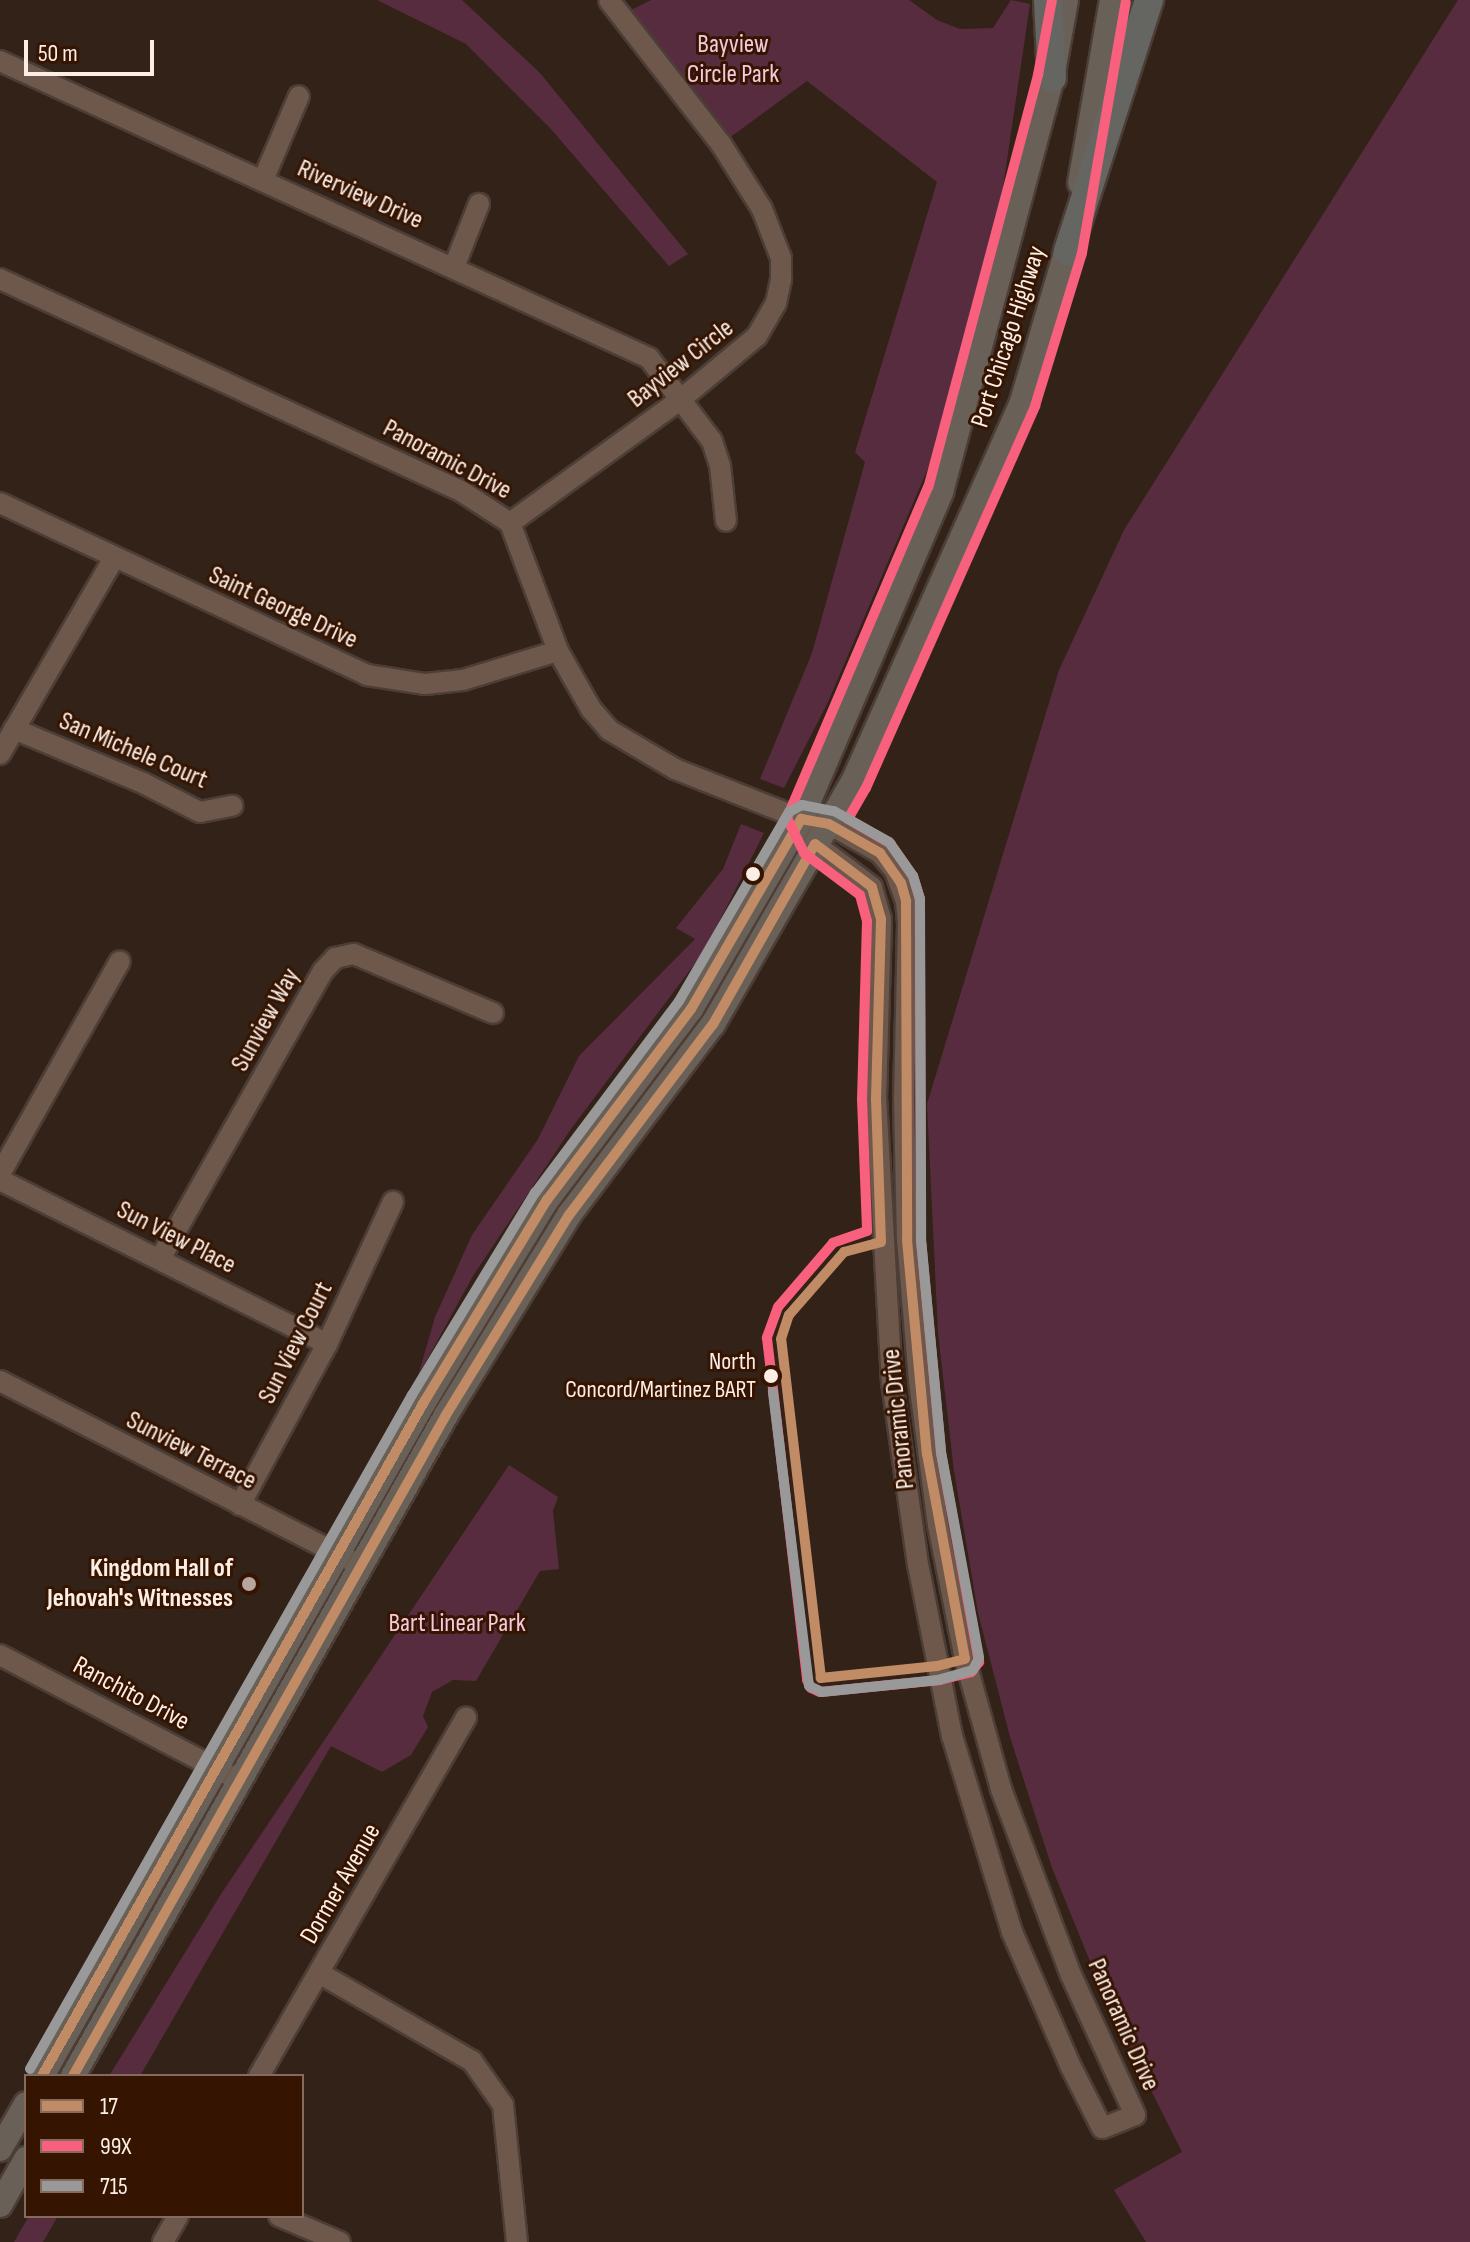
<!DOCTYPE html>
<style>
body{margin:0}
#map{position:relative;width:1470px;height:2242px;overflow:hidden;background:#332217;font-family:"Sofia Sans Condensed",sans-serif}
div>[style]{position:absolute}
.green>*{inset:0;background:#572c3f}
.roads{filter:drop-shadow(2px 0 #4c3e37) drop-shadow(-2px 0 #4c3e37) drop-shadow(0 2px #4c3e37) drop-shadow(0 -2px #4c3e37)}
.minor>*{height:20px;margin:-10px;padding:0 10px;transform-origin:10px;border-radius:10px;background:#6d584b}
.major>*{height:24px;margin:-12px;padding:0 12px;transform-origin:12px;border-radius:12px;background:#696058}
.highway>*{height:28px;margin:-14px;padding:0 14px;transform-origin:14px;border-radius:14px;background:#656562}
.bus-1>*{height:10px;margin:-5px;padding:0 5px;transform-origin:5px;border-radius:5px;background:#c18c65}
.bus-2>*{height:10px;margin:-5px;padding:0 5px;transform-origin:5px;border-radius:5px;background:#f8607d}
.bus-3>*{height:10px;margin:-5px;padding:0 5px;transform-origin:5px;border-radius:5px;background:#999}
.dots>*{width:22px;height:22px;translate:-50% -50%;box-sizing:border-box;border:4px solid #351502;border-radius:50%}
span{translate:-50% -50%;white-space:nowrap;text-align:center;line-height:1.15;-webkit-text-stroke:6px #351502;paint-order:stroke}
.bus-label{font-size:24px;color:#fcede5}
.right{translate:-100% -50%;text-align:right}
.park-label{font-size:26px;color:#f5c9dc}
.street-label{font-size:26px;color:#fcede5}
.poi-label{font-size:26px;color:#fcede5;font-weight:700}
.legend{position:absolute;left:24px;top:2074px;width:280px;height:144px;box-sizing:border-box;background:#351502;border:2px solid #856b5d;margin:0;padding:10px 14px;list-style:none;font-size:24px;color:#fcede5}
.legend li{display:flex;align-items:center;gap:16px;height:40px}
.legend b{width:40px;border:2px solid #856b5d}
.scale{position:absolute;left:24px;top:40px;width:130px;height:36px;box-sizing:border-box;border:4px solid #fcede5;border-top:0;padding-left:10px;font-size:24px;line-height:28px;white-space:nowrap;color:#fcede5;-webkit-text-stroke:6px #351502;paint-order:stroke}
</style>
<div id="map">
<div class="green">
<div style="clip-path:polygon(377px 0,462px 0,540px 73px,688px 254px,669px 266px,550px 128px,466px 44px)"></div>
<div style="clip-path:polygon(651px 0,909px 0,937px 20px,960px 29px,993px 28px,1011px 0,1030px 4px,997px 228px,929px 466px,828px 702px,784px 788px,760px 779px,812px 653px,865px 462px,855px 452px,937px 182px,807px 81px,721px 144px,621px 15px)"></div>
<div style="clip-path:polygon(1458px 0,1470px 0,1470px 2242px,1146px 2242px,1114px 2190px,1182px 2152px,1107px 2003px,1052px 1868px,1010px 1737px,978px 1613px,954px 1471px,938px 1333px,927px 1104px,1059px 670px,1124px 530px)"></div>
<div style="clip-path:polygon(741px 824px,764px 833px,705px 950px,571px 1129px,473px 1276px,418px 1376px,435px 1317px,472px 1235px,538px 1139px,579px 1056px,695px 939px,676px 928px,723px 869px)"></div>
<div style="clip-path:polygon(509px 1465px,558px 1497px,553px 1511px,559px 1569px,540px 1571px,476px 1681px,453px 1680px,432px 1692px,423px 1716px,428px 1727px,411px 1755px,382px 1772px,331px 1746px,140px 2076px,109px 2076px,221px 1894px)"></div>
<div style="clip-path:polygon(29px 2216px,58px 2216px,43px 2242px,14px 2242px)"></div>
</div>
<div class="roads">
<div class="minor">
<div style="left:0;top:61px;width:714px;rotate:24.59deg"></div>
<div style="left:649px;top:358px;width:104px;rotate:52.8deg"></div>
<div style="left:712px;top:441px;width:25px;rotate:72deg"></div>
<div style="left:720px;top:465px;width:56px;rotate:83.9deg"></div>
<div style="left:263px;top:180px;width:91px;rotate:-66.8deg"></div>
<div style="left:454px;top:267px;width:68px;rotate:-68.4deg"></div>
<div style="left:0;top:279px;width:507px;rotate:24.7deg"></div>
<div style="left:461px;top:491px;width:59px;rotate:33.1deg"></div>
<div style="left:510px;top:523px;width:137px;rotate:69.4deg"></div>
<div style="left:558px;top:651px;width:67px;rotate:60.4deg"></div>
<div style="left:591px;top:709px;width:28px;rotate:49deg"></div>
<div style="left:609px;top:730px;width:77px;rotate:30.6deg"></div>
<div style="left:675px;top:769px;width:136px;rotate:21.6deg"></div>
<div style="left:801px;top:819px;width:28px;rotate:10deg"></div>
<div style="left:829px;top:824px;width:59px;rotate:29.6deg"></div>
<div style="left:880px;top:853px;width:23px;rotate:50deg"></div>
<div style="left:895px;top:871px;width:32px;rotate:70deg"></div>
<div style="left:906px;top:901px;width:23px;rotate:85deg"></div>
<div style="left:908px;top:924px;width:175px;rotate:91.3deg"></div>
<div style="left:904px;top:1099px;width:141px;rotate:88.8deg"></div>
<div style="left:907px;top:1240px;width:142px;rotate:85.1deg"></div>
<div style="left:919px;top:1381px;width:145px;rotate:82.5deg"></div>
<div style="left:938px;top:1525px;width:137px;rotate:78.6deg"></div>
<div style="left:965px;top:1659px;width:135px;rotate:74.5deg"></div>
<div style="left:1001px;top:1789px;width:199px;rotate:69.4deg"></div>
<div style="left:1071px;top:1975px;width:154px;rotate:65.4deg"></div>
<div style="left:1135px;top:2115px;width:35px;rotate:158deg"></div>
<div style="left:1102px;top:2128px;width:68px;rotate:-116.9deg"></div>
<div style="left:1071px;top:2067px;width:147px;rotate:-113.6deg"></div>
<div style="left:1012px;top:1932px;width:205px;rotate:-107deg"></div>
<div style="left:952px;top:1736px;width:174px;rotate:-101.2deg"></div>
<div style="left:918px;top:1565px;width:184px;rotate:-98.1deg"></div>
<div style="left:892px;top:1383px;width:284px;rotate:-93.2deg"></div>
<div style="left:876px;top:1099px;width:180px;rotate:-88.4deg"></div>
<div style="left:881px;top:919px;width:33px;rotate:-106deg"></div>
<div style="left:872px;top:887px;width:71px;rotate:-143deg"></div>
<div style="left:815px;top:844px;width:29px;rotate:-119deg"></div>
<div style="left:0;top:503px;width:405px;rotate:25.1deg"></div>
<div style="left:367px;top:675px;width:59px;rotate:8.8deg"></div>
<div style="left:425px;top:684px;width:38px;rotate:-6deg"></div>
<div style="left:463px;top:680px;width:99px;rotate:-17deg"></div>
<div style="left:510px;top:523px;width:210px;rotate:-35.9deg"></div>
<div style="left:680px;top:400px;width:100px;rotate:-39.7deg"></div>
<div style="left:757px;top:336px;width:38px;rotate:-60deg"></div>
<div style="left:776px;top:303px;width:25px;rotate:-78deg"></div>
<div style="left:781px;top:279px;width:21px;rotate:-90deg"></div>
<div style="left:781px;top:258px;width:53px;rotate:-111.2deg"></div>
<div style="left:762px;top:209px;width:77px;rotate:-122.2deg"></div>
<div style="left:721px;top:144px;width:182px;rotate:-127.9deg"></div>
<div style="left:14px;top:729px;width:140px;rotate:22.7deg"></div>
<div style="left:143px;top:783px;width:64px;rotate:27deg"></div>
<div style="left:200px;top:812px;width:33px;rotate:-11deg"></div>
<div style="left:0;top:754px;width:227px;rotate:-59.8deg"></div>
<div style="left:0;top:1174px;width:244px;rotate:-60.6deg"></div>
<div style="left:0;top:1180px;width:366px;rotate:26.6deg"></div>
<div style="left:160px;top:1259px;width:331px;rotate:-60.5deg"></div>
<div style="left:323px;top:971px;width:18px;rotate:-47deg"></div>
<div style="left:335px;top:958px;width:19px;rotate:-12deg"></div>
<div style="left:354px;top:954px;width:151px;rotate:23deg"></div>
<div style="left:0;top:1381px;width:404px;rotate:27.1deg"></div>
<div style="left:240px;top:1505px;width:183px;rotate:-61.6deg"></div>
<div style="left:327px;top:1344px;width:157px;rotate:-65.1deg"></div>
<div style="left:0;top:1655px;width:269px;rotate:27.7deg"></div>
<div style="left:319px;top:1973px;width:177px;rotate:29.9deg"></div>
<div style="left:472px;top:2061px;width:54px;rotate:54.8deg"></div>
<div style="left:503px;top:2105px;width:138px;rotate:84.2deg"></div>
<div style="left:259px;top:2076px;width:414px;rotate:-60deg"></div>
<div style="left:279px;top:2216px;width:66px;rotate:23.1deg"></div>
<div style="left:163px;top:2242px;width:30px;rotate:-60deg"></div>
</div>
<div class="major">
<div style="left:1080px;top:183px;width:186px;rotate:-80.1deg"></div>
<div style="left:42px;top:2076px;width:775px;rotate:-60.46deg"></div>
<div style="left:424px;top:1402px;width:237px;rotate:-58.7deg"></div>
<div style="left:547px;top:1200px;width:239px;rotate:-53deg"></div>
<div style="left:691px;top:1009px;width:220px;rotate:-59.9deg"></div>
<div style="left:801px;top:819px;width:356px;rotate:-66.8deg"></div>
<div style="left:941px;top:492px;width:429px;rotate:-75deg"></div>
<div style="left:1052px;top:78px;width:79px;rotate:-79.8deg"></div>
<div style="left:73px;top:2076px;width:759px;rotate:-60.56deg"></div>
<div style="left:446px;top:1415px;width:235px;rotate:-58.4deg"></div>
<div style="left:569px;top:1215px;width:239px;rotate:-53deg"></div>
<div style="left:713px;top:1024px;width:280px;rotate:-60deg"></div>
<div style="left:853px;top:782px;width:416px;rotate:-66deg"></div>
<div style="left:1022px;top:402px;width:174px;rotate:-73.6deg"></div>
<div style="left:0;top:2149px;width:52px;rotate:-60deg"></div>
<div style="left:0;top:2205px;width:53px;rotate:-60.5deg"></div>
</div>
<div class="highway">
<div style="left:1048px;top:0;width:78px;rotate:87.1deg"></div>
<div style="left:1068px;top:251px;width:264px;rotate:-72.1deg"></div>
</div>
</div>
<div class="bus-1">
<div style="left:42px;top:2076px;width:775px;rotate:-60.46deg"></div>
<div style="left:424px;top:1402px;width:237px;rotate:-58.7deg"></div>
<div style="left:547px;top:1200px;width:239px;rotate:-53deg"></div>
<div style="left:691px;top:1009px;width:220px;rotate:-59.9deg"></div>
<div style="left:801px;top:819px;width:28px;rotate:10deg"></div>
<div style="left:829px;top:824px;width:59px;rotate:29.6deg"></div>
<div style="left:880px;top:853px;width:37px;rotate:55deg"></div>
<div style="left:901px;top:883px;width:19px;rotate:74deg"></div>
<div style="left:906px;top:901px;width:339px;rotate:89.8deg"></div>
<div style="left:907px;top:1240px;width:215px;rotate:84.7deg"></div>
<div style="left:927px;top:1454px;width:208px;rotate:79.5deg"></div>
<div style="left:965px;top:1659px;width:29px;rotate:166deg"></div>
<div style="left:937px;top:1666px;width:117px;rotate:174.1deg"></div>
<div style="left:821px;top:1678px;width:341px;rotate:-96.7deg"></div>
<div style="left:781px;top:1339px;width:25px;rotate:-72deg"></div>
<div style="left:789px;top:1315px;width:84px;rotate:-48.9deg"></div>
<div style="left:844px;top:1252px;width:38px;rotate:-15deg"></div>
<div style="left:881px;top:1242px;width:143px;rotate:-92deg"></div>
<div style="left:876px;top:1099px;width:180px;rotate:-88.4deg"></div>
<div style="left:881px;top:919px;width:33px;rotate:-106deg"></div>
<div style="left:872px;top:887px;width:71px;rotate:-143deg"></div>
<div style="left:815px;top:844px;width:207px;rotate:119.5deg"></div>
<div style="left:713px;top:1024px;width:239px;rotate:127deg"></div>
<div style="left:569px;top:1215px;width:235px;rotate:121.6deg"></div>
<div style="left:446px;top:1415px;width:759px;rotate:119.44deg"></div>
</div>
<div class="bus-2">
<div style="left:1052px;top:0;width:76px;rotate:100.6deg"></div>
<div style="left:1038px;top:75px;width:426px;rotate:104.9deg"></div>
<div style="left:928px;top:487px;width:360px;rotate:113.1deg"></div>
<div style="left:787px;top:818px;width:39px;rotate:64deg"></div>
<div style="left:804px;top:853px;width:70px;rotate:36.9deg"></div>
<div style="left:860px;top:895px;width:27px;rotate:75deg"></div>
<div style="left:867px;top:921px;width:178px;rotate:91.6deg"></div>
<div style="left:862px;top:1099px;width:132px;rotate:87.8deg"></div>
<div style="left:867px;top:1231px;width:36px;rotate:161deg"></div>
<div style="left:833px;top:1243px;width:84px;rotate:130.7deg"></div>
<div style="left:778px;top:1307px;width:33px;rotate:110deg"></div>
<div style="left:767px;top:1338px;width:344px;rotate:83.3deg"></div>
<div style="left:807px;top:1680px;width:9px;rotate:63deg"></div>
<div style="left:811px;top:1688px;width:10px;rotate:24deg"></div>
<div style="left:820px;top:1692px;width:121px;rotate:-5.7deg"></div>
<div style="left:940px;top:1680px;width:32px;rotate:-14deg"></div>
<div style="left:971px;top:1672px;width:13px;rotate:-51deg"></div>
<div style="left:979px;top:1662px;width:213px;rotate:-100.3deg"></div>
<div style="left:941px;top:1452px;width:214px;rotate:-95.4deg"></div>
<div style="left:921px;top:1239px;width:340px;rotate:-90.2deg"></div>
<div style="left:920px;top:899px;width:24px;rotate:-107deg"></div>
<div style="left:913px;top:876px;width:39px;rotate:-125deg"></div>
<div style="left:891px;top:844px;width:50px;rotate:-149.8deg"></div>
<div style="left:848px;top:819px;width:36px;rotate:-60deg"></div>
<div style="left:866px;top:788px;width:418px;rotate:-66.1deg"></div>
<div style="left:1035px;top:406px;width:160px;rotate:-72.9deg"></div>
<div style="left:1082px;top:253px;width:255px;rotate:-80.1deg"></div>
</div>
<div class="bus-3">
<div style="left:30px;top:2069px;width:775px;rotate:-60.46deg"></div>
<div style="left:412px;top:1395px;width:237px;rotate:-58.7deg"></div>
<div style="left:535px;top:1193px;width:240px;rotate:-53.1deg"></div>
<div style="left:679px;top:1001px;width:219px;rotate:-59.8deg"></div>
<div style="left:789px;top:812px;width:15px;rotate:-28deg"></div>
<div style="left:802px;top:805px;width:33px;rotate:11deg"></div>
<div style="left:834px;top:811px;width:63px;rotate:29.4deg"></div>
<div style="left:889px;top:842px;width:42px;rotate:54.8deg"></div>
<div style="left:913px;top:876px;width:24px;rotate:73deg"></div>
<div style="left:920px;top:899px;width:340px;rotate:89.8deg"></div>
<div style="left:921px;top:1239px;width:214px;rotate:84.6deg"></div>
<div style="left:941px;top:1452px;width:209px;rotate:79.5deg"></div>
<div style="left:979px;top:1658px;width:13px;rotate:117deg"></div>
<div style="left:973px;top:1670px;width:36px;rotate:164deg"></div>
<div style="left:938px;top:1680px;width:117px;rotate:174.1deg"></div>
<div style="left:822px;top:1692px;width:14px;rotate:-155deg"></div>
<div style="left:809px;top:1686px;width:297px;rotate:-97deg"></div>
</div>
<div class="dots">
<div style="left:753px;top:874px;background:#fcede5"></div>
<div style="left:771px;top:1376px;background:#fcede5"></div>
<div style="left:249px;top:1584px;background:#b6a69d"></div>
</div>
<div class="bus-label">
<span class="right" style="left:756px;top:1376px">North<br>Concord/Martinez BART</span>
</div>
<div class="park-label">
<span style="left:733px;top:60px">Bayview<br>Circle Park</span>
<span style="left:457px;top:1624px">Bart Linear Park</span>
</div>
<div class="street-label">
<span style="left:360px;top:195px;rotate:24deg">Riverview Drive</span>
<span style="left:1009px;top:337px;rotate:-72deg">Port Chicago Highway</span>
<span style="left:681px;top:364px;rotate:-38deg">Bayview Circle</span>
<span style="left:447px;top:460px;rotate:28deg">Panoramic Drive</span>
<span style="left:283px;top:608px;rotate:25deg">Saint George Drive</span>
<span style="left:133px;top:751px;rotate:23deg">San Michele Court</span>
<span style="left:266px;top:1020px;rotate:-61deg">Sunview Way</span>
<span style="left:176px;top:1238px;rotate:27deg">Sun View Place</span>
<span style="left:296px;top:1343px;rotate:-63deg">Sun View Court</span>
<span style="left:899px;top:1419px;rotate:-96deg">Panoramic Drive</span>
<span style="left:191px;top:1451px;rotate:27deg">Sunview Terrace</span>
<span style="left:131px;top:1694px;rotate:28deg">Ranchito Drive</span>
<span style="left:341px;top:1884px;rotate:-60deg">Dormer Avenue</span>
<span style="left:1123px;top:2025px;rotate:66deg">Panoramic Drive</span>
</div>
<div class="poi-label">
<span class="right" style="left:233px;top:1584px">Kingdom Hall of<br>Jehovah's Witnesses</span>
</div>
<ul class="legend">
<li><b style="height:10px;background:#c18c65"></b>17</li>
<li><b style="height:10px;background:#f8607d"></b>99X</li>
<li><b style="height:10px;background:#999"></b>715</li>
</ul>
<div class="scale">50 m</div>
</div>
